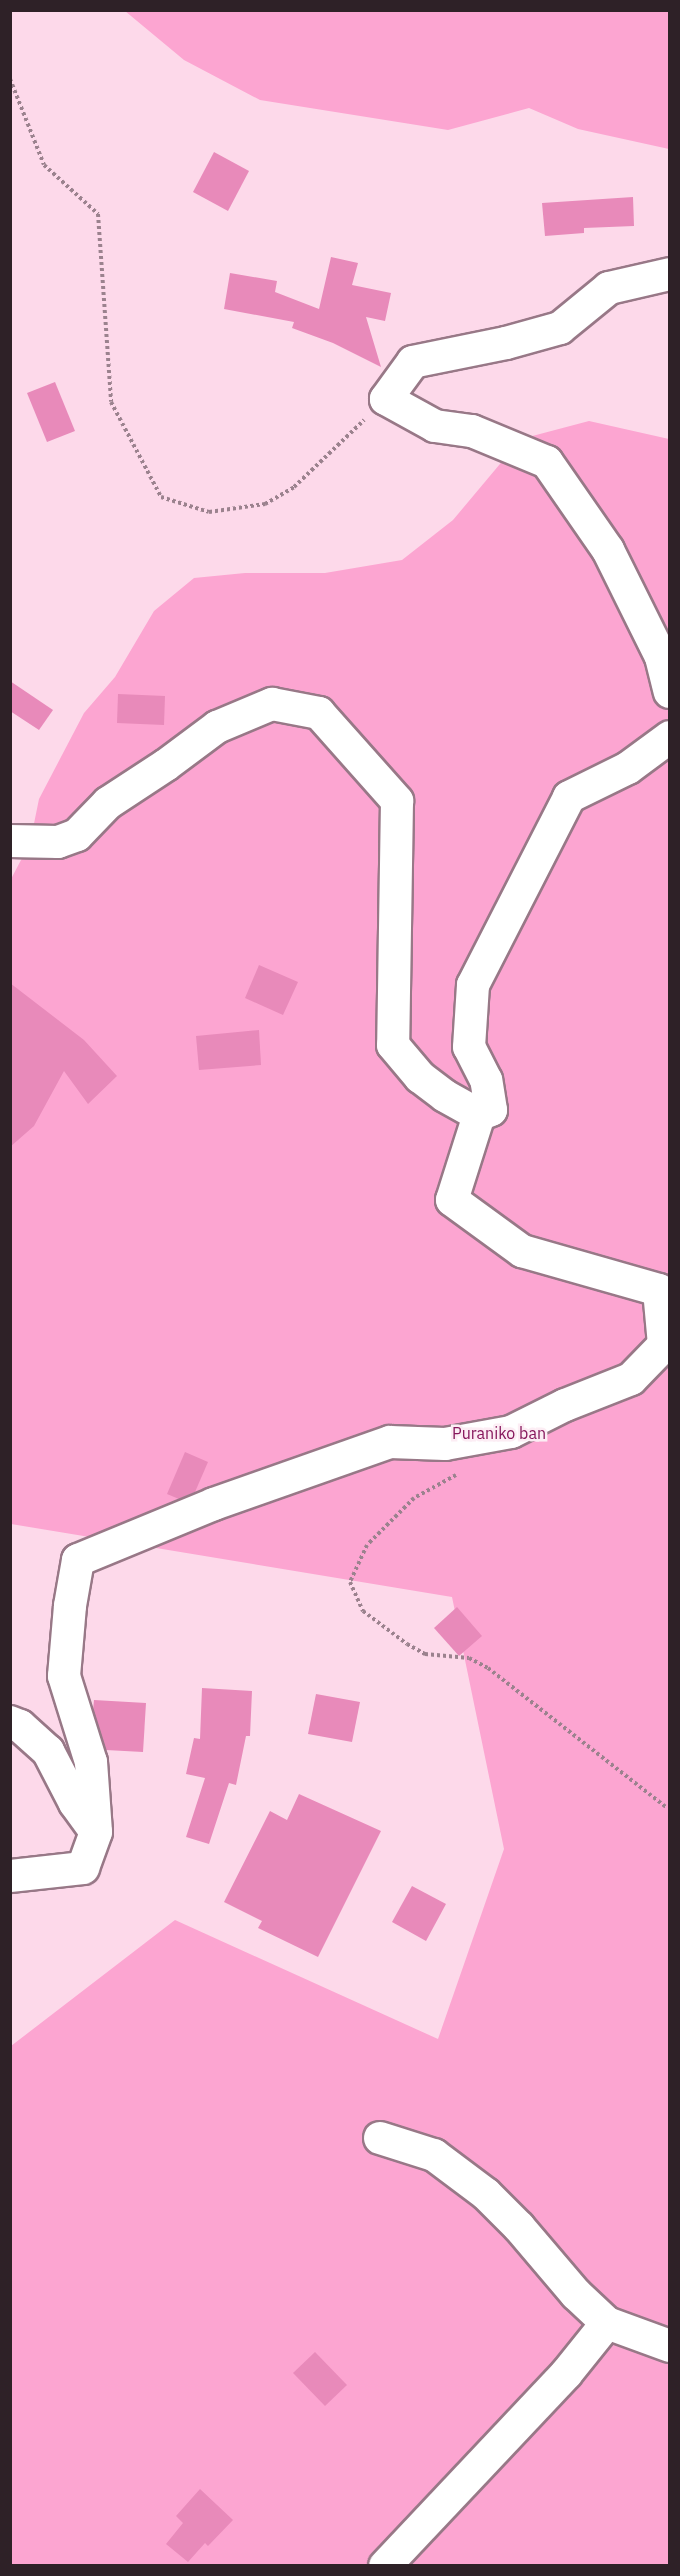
<!DOCTYPE html>
<style>
body{margin:0}
#map{position:relative;width:680px;height:2576px;overflow:hidden;background:#fdd9ea;font-family:"IBM Plex Sans",sans-serif}
div>[style]{position:absolute}
.green>*{inset:0;background:#fca5d1}
.building>*{inset:0;background:#e88aba}
.path>*{height:4px;margin-top:-2px;transform-origin:0;background:repeating-linear-gradient(90deg,#9b828e 0 3px,transparent 0 6px)}
.roads{filter:drop-shadow(2px 0 #987887) drop-shadow(-2px 0 #987887) drop-shadow(0 2px #987887) drop-shadow(0 -2px #987887)}
.minor>*{height:32px;margin:-16px;padding:0 16px;transform-origin:16px;border-radius:16px;background:#fff}
span{translate:-50% -50%;white-space:nowrap;text-align:center;line-height:1.15;-webkit-text-stroke:5px #fcedf4;paint-order:stroke}
.park-label{font-size:16px;color:#86175c}
.frame{position:absolute;inset:0;border:12px solid #2e2127;pointer-events:none}
</style>
<div id="map">
<div class="green">
<div style="clip-path:polygon(125px 11px,669px 11px,669px 149px,578px 129px,529px 108px,448px 130px,260px 100px,184px 60px)"></div>
<div style="clip-path:polygon(589px 421px,669px 439px,669px 2565px,11px 2566px,11px 2046px,175px 1920px,438px 2039px,504px 1849px,452px 1597px,11px 1524px,11px 879px,30px 843px,39px 799px,84px 713px,115px 677px,154px 611px,194px 578px,245px 573px,325px 573px,402px 560px,453px 520px,521px 439px)"></div>
</div>
<div class="building">
<div style="clip-path:polygon(214px 152px,249px 171px,228px 211px,193px 192px)"></div>
<div style="clip-path:polygon(633px 197px,634px 226px,584px 228px,584px 233px,545px 236px,542px 203px)"></div>
<div style="clip-path:polygon(331px 257px,358px 263px,352px 285px,391px 293px,385px 321px,366px 317px,381px 367px,333px 343px,292px 328px,294px 322px,224px 309px,230px 273px,277px 281px,275px 292px,319px 309px)"></div>
<div style="clip-path:polygon(55px 382px,75px 431px,47px 442px,27px 393px)"></div>
<div style="clip-path:polygon(10px 681px,53px 710px,39px 730px,10px 711px)"></div>
<div style="clip-path:polygon(118px 694px,165px 696px,164px 725px,117px 723px)"></div>
<div style="clip-path:polygon(259px 965px,298px 982px,283px 1015px,245px 998px)"></div>
<div style="clip-path:polygon(10px 983px,84px 1040px,117px 1076px,88px 1104px,64px 1071px,34px 1126px,10px 1147px)"></div>
<div style="clip-path:polygon(259px 1030px,261px 1065px,199px 1070px,196px 1036px)"></div>
<div style="clip-path:polygon(185px 1452px,208px 1462px,195px 1492px,179px 1499px,167px 1494px)"></div>
<div style="clip-path:polygon(457px 1607px,482px 1636px,459px 1656px,434px 1628px)"></div>
<div style="clip-path:polygon(202px 1688px,252px 1691px,250px 1736px,246px 1736px,236px 1785px,229px 1783px,209px 1844px,186px 1837px,205px 1778px,186px 1774px,194px 1738px,200px 1739px)"></div>
<div style="clip-path:polygon(316px 1694px,360px 1702px,352px 1742px,308px 1734px)"></div>
<div style="clip-path:polygon(94px 1700px,146px 1703px,143px 1752px,106px 1750px,93px 1710px)"></div>
<div style="clip-path:polygon(299px 1794px,381px 1831px,318px 1957px,258px 1928px,262px 1921px,224px 1902px,270px 1811px,287px 1820px)"></div>
<div style="clip-path:polygon(412px 1886px,446px 1904px,426px 1941px,392px 1922px)"></div>
<div style="clip-path:polygon(315px 2352px,347px 2385px,325px 2406px,293px 2373px)"></div>
<div style="clip-path:polygon(200px 2489px,233px 2520px,208px 2546px,205px 2543px,188px 2562px,166px 2544px,183px 2523px,176px 2516px)"></div>
</div>
<div class="path">
<div style="left:10px;top:79px;width:92px;rotate:68.4deg"></div>
<div style="left:44px;top:165px;width:73px;rotate:42.2deg"></div>
<div style="left:98px;top:214px;width:188px;rotate:86deg"></div>
<div style="left:111px;top:402px;width:107px;rotate:62.2deg"></div>
<div style="left:161px;top:497px;width:50px;rotate:17.4deg"></div>
<div style="left:209px;top:512px;width:57px;rotate:-8.1deg"></div>
<div style="left:265px;top:504px;width:34px;rotate:-30deg"></div>
<div style="left:294px;top:487px;width:97px;rotate:-43.7deg"></div>
<div style="left:456px;top:1475px;width:48px;rotate:151.3deg"></div>
<div style="left:414px;top:1498px;width:66px;rotate:135deg"></div>
<div style="left:367px;top:1545px;width:41px;rotate:114.7deg"></div>
<div style="left:350px;top:1582px;width:32px;rotate:66deg"></div>
<div style="left:363px;top:1611px;width:55px;rotate:36.9deg"></div>
<div style="left:407px;top:1644px;width:21px;rotate:29deg"></div>
<div style="left:425px;top:1654px;width:44px;rotate:5.2deg"></div>
<div style="left:469px;top:1658px;width:21px;rotate:28deg"></div>
<div style="left:488px;top:1668px;width:227px;rotate:38deg"></div>
</div>
<div class="roads">
<div class="minor">
<div style="left:670px;top:274px;width:63px;rotate:167.1deg"></div>
<div style="left:609px;top:288px;width:63px;rotate:140.8deg"></div>
<div style="left:560px;top:328px;width:56px;rotate:164.5deg"></div>
<div style="left:506px;top:343px;width:95px;rotate:168.5deg"></div>
<div style="left:413px;top:362px;width:46px;rotate:126.1deg"></div>
<div style="left:386px;top:399px;width:56px;rotate:28.9deg"></div>
<div style="left:435px;top:426px;width:37px;rotate:8deg"></div>
<div style="left:472px;top:431px;width:81px;rotate:22.5deg"></div>
<div style="left:547px;top:462px;width:107px;rotate:55.3deg"></div>
<div style="left:608px;top:550px;width:119px;rotate:63.6deg"></div>
<div style="left:661px;top:657px;width:36px;rotate:76deg"></div>
<div style="left:10px;top:841px;width:48px;rotate:1.2deg"></div>
<div style="left:58px;top:842px;width:20px;rotate:-20deg"></div>
<div style="left:77px;top:835px;width:45px;rotate:-45.9deg"></div>
<div style="left:108px;top:803px;width:69px;rotate:-33.2deg"></div>
<div style="left:166px;top:765px;width:64px;rotate:-36.7deg"></div>
<div style="left:217px;top:727px;width:60px;rotate:-22.7deg"></div>
<div style="left:272px;top:704px;width:48px;rotate:10.8deg"></div>
<div style="left:319px;top:713px;width:118px;rotate:48.4deg"></div>
<div style="left:397px;top:801px;width:244px;rotate:90.9deg"></div>
<div style="left:393px;top:1045px;width:42px;rotate:49.8deg"></div>
<div style="left:420px;top:1077px;width:31px;rotate:37deg"></div>
<div style="left:445px;top:1096px;width:39px;rotate:29deg"></div>
<div style="left:479px;top:1115px;width:89px;rotate:107.6deg"></div>
<div style="left:452px;top:1200px;width:87px;rotate:36.1deg"></div>
<div style="left:522px;top:1251px;width:142px;rotate:15.9deg"></div>
<div style="left:659px;top:1290px;width:55px;rotate:84.8deg"></div>
<div style="left:664px;top:1345px;width:47px;rotate:134.1deg"></div>
<div style="left:631px;top:1379px;width:71px;rotate:158.5deg"></div>
<div style="left:565px;top:1405px;width:60px;rotate:153.4deg"></div>
<div style="left:511px;top:1432px;width:67px;rotate:169.7deg"></div>
<div style="left:445px;top:1444px;width:55px;rotate:-177.9deg"></div>
<div style="left:390px;top:1442px;width:187px;rotate:160.6deg"></div>
<div style="left:214px;top:1504px;width:147px;rotate:157.6deg"></div>
<div style="left:78px;top:1560px;width:47px;rotate:99.9deg"></div>
<div style="left:70px;top:1606px;width:70px;rotate:94.9deg"></div>
<div style="left:64px;top:1676px;width:90px;rotate:72.6deg"></div>
<div style="left:91px;top:1762px;width:70px;rotate:85.9deg"></div>
<div style="left:96px;top:1832px;width:38px;rotate:110deg"></div>
<div style="left:83px;top:1868px;width:73px;rotate:173.7deg"></div>
<div style="left:479px;top:1115px;width:13px;rotate:-23deg"></div>
<div style="left:491px;top:1110px;width:30px;rotate:-99deg"></div>
<div style="left:486px;top:1080px;width:37px;rotate:-117deg"></div>
<div style="left:469px;top:1047px;width:62px;rotate:-86.3deg"></div>
<div style="left:473px;top:985px;width:211px;rotate:-62.9deg"></div>
<div style="left:569px;top:797px;width:66px;rotate:-26.2deg"></div>
<div style="left:628px;top:768px;width:52px;rotate:-36.4deg"></div>
<div style="left:10px;top:1722px;width:11px;rotate:22deg"></div>
<div style="left:20px;top:1726px;width:38px;rotate:42deg"></div>
<div style="left:48px;top:1751px;width:59px;rotate:62.6deg"></div>
<div style="left:75px;top:1803px;width:34px;rotate:54deg"></div>
<div style="left:380px;top:2138px;width:57px;rotate:17.5deg"></div>
<div style="left:434px;top:2155px;width:65px;rotate:36.9deg"></div>
<div style="left:486px;top:2194px;width:47px;rotate:45deg"></div>
<div style="left:519px;top:2227px;width:88px;rotate:49.6deg"></div>
<div style="left:576px;top:2294px;width:42px;rotate:43.1deg"></div>
<div style="left:385px;top:2566px;width:264px;rotate:-46.7deg"></div>
<div style="left:566px;top:2374px;width:65px;rotate:-51.2deg"></div>
<div style="left:607px;top:2323px;width:67px;rotate:20.1deg"></div>
</div>
</div>
<div class="park-label">
<span style="left:499px;top:1433px">Puraniko ban</span>
</div>
<div class="frame"></div>
</div>
